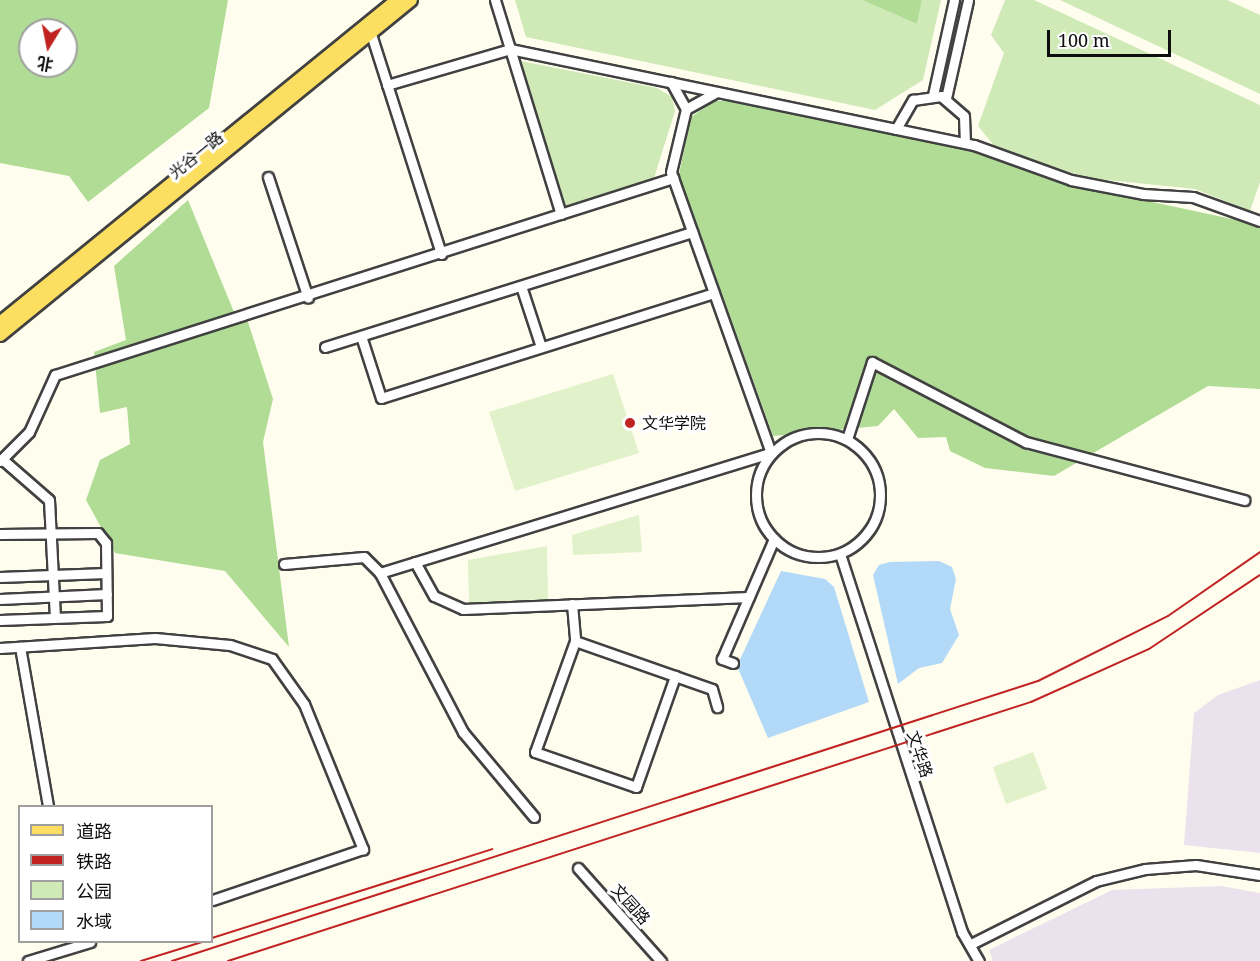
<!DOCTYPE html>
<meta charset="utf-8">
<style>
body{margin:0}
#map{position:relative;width:1260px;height:961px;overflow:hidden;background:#fffdee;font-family:"Noto Serif","Noto Sans SC",serif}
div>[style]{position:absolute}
.industrial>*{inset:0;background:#ece2ed}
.green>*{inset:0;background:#cfeab7}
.forest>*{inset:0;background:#b1dc96}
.pitch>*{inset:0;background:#e1f1c9}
.water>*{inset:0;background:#b2d9f8}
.roads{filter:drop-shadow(2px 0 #414141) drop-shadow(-2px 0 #414141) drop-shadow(0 2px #414141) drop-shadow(0 -2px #414141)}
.minor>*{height:9px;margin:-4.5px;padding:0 4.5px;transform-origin:4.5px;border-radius:4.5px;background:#fff}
.minor>.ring{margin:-4.5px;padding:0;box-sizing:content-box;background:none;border:9px solid #fff;border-radius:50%}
.major>*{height:12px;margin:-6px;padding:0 6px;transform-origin:6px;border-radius:6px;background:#fcdf61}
.rail>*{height:2px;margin:-1px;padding:0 1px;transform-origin:1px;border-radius:1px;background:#c12322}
.dots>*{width:16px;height:16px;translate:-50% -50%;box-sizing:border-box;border:3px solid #fff;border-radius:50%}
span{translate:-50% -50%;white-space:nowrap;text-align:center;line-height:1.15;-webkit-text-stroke:6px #fff;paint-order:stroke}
.street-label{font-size:16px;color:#0e0e0e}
.poi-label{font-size:16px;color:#0e0e0e}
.left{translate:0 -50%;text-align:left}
.legend{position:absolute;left:18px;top:805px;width:195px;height:138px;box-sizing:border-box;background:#fff;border:2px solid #9f9f9f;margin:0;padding:8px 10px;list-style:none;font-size:18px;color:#0e0e0e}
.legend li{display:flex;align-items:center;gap:12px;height:30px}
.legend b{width:30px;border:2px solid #9f9f9f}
.north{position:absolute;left:18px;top:18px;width:60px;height:60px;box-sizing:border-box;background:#fff;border:2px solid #9f9f9f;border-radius:50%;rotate:190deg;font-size:16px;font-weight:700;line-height:24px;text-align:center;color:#0e0e0e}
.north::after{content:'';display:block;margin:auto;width:21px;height:27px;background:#c12322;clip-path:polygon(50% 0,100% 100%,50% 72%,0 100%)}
.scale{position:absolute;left:1047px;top:30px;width:124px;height:27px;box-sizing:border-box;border:3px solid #0e0e0e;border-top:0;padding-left:8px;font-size:18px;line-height:21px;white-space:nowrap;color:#0e0e0e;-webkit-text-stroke:4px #fff;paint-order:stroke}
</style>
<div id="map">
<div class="industrial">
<div style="clip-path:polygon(1260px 680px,1260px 853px,1184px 845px,1194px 713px,1218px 695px)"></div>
<div style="clip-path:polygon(1221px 886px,1260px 893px,1260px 961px,993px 961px,989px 950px,1112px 890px)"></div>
</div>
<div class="green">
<div style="clip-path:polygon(515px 0,862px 0,917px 24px,922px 0,941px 0,923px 80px,875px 110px,526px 37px)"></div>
<div style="clip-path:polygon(1005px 0,1034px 0,1260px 105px,1260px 182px,1250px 211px,1195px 189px,1088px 178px,996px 148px,978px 126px,1004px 53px,991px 35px)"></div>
<div style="clip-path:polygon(1060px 0,1227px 0,1260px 15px,1260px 94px)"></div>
<div style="clip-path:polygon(521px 61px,657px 88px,672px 97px,675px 111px,654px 178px,565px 206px)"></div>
</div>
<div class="forest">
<div style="clip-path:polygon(evenodd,0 0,228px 0,209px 108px,88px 202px,69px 176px,0 163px,0 0,30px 30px,66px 30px,66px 66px,30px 66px,30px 30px)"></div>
<div style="clip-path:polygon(862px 0,922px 0,917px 24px)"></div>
<div style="clip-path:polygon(714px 101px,733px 101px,970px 149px,1073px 185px,1260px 225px,1260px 389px,1208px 386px,1054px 476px,985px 468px,950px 451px,946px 437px,918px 438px,894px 409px,878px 426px,773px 436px,679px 174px,691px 117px)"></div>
<div style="clip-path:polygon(188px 200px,236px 317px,248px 322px,273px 399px,263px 442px,289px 647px,225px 571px,115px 553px,86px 500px,100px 460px,130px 444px,127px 407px,100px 413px,94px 352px,126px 340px,114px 266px)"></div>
</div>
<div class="pitch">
<div style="clip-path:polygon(613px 374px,639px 453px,515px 491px,489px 412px)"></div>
<div style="clip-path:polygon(639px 515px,642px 552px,573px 555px,572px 535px)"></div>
<div style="clip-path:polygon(547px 546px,548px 599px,469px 603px,468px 560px)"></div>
<div style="clip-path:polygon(1033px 752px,1047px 789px,1006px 804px,993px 767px)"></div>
</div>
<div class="water">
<div style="clip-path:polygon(939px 561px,952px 567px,956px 579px,950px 609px,959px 635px,942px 663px,919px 668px,898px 684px,873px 575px,879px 565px,890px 562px)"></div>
<div style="clip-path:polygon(781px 571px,825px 579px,834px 587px,869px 702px,768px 738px,737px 666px)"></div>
</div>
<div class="roads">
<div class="minor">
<div style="left:495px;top:0;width:224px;rotate:72.9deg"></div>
<div style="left:371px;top:34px;width:231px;rotate:72.3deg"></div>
<div style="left:387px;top:85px;width:128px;rotate:-16.3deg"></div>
<div style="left:510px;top:49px;width:474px;rotate:11.7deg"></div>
<div style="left:974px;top:145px;width:103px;rotate:19.8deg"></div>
<div style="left:1071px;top:180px;width:73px;rotate:11deg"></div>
<div style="left:1143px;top:194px;width:50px;rotate:3.4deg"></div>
<div style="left:1193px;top:197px;width:71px;rotate:19.7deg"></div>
<div style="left:933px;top:95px;width:97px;rotate:-77.5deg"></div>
<div style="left:946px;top:98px;width:100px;rotate:-77.3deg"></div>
<div style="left:686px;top:109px;width:35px;rotate:-29deg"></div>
<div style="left:896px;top:129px;width:34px;rotate:-60deg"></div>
<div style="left:913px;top:100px;width:28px;rotate:-8deg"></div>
<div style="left:941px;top:96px;width:30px;rotate:41deg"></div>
<div style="left:964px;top:116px;width:27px;rotate:88deg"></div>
<div style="left:268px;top:177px;width:127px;rotate:71.7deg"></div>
<div style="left:521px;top:286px;width:64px;rotate:71.8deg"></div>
<div style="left:361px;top:336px;width:65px;rotate:72.1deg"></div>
<div style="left:381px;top:398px;width:349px;rotate:-17.5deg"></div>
<div style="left:325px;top:347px;width:385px;rotate:-17.4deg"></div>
<div class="ring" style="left:756px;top:433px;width:115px;height:115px"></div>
<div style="left:847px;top:439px;width:81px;rotate:-72deg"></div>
<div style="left:872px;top:362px;width:174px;rotate:27.5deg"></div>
<div style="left:1026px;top:442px;width:226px;rotate:14.9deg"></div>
<div style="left:2px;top:459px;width:62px;rotate:41.1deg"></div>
<div style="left:49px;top:500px;width:118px;rotate:87.1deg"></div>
<div style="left:0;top:461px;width:41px;rotate:-45deg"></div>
<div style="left:29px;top:432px;width:63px;rotate:-65.5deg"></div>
<div style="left:55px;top:375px;width:649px;rotate:-17.68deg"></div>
<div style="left:0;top:534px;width:98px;rotate:-0.6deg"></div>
<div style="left:98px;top:533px;width:13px;rotate:51deg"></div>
<div style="left:106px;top:543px;width:73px;rotate:89.2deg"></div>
<div style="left:107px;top:616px;width:107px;rotate:177.9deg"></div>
<div style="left:840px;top:554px;width:397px;rotate:72.1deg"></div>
<div style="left:962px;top:932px;width:34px;rotate:60deg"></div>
<div style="left:415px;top:562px;width:39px;rotate:61deg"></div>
<div style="left:434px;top:596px;width:32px;rotate:24deg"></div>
<div style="left:463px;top:609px;width:286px;rotate:-2.4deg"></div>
<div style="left:284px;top:564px;width:80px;rotate:-5deg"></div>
<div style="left:364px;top:557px;width:23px;rotate:45deg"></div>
<div style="left:0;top:577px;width:106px;rotate:-2.2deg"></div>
<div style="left:0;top:599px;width:107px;rotate:-2.7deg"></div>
<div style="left:572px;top:604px;width:37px;rotate:85deg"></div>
<div style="left:575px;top:641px;width:145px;rotate:19.3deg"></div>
<div style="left:712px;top:689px;width:19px;rotate:74deg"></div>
<div style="left:575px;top:641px;width:118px;rotate:109.8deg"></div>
<div style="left:535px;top:752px;width:107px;rotate:19.1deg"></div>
<div style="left:636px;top:787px;width:118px;rotate:-70.6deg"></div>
<div style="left:20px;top:647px;width:161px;rotate:80deg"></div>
<div style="left:0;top:648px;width:155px;rotate:-3.7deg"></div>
<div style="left:155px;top:638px;width:75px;rotate:5.3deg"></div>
<div style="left:230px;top:645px;width:44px;rotate:18.4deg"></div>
<div style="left:272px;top:659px;width:55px;rotate:54.6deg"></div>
<div style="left:304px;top:704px;width:157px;rotate:67.9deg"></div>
<div style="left:363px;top:849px;width:159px;rotate:161.3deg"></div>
<div style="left:733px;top:663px;width:12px;rotate:-160deg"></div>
<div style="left:722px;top:659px;width:131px;rotate:-66.6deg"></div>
<div style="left:534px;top:817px;width:111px;rotate:-129.9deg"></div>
<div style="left:463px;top:732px;width:179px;rotate:-117.6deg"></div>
<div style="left:380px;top:573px;width:409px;rotate:-17.1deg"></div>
<div style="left:771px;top:453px;width:298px;rotate:-109.6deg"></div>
<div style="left:671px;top:172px;width:65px;rotate:-76.6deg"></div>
<div style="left:686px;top:109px;width:31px;rotate:-119deg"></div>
<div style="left:578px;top:868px;width:125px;rotate:48.3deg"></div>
<div style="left:971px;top:944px;width:140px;rotate:-26.7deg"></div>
<div style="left:1096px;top:881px;width:50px;rotate:-13.8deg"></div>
<div style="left:1145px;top:869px;width:51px;rotate:-4.5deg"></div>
<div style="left:1196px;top:865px;width:65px;rotate:8.9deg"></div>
<div style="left:28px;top:961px;width:65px;rotate:-17deg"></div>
</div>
<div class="major">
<div style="left:0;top:323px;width:512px;rotate:-39.13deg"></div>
<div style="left:0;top:335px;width:530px;rotate:-39.18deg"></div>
</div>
</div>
<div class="rail">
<div style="left:212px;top:938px;width:294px;rotate:-17.6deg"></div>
<div style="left:141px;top:961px;width:64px;rotate:-17.3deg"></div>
<div style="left:172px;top:961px;width:910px;rotate:-17.92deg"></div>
<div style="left:1038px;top:681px;width:145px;rotate:-26.6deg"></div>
<div style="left:1168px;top:616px;width:112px;rotate:-34.8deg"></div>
<div style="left:228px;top:961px;width:844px;rotate:-17.88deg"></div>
<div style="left:1031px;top:702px;width:129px;rotate:-24.2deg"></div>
<div style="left:1149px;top:649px;width:133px;rotate:-33.7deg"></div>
</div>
<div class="dots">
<div style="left:630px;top:423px;background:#c12322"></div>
</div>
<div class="street-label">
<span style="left:196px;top:155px;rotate:-39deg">光谷一路</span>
<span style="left:920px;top:754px;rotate:72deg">文华路</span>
<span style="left:631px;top:904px;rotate:48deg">文园路</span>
</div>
<div class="poi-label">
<span class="left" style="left:642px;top:423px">文华学院</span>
</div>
<ul class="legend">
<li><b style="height:8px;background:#fcdf61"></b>道路</li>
<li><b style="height:8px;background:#c12322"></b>铁路</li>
<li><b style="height:16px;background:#cfeab7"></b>公园</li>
<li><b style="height:16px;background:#b2d9f8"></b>水域</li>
</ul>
<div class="north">北</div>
<div class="scale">100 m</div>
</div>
